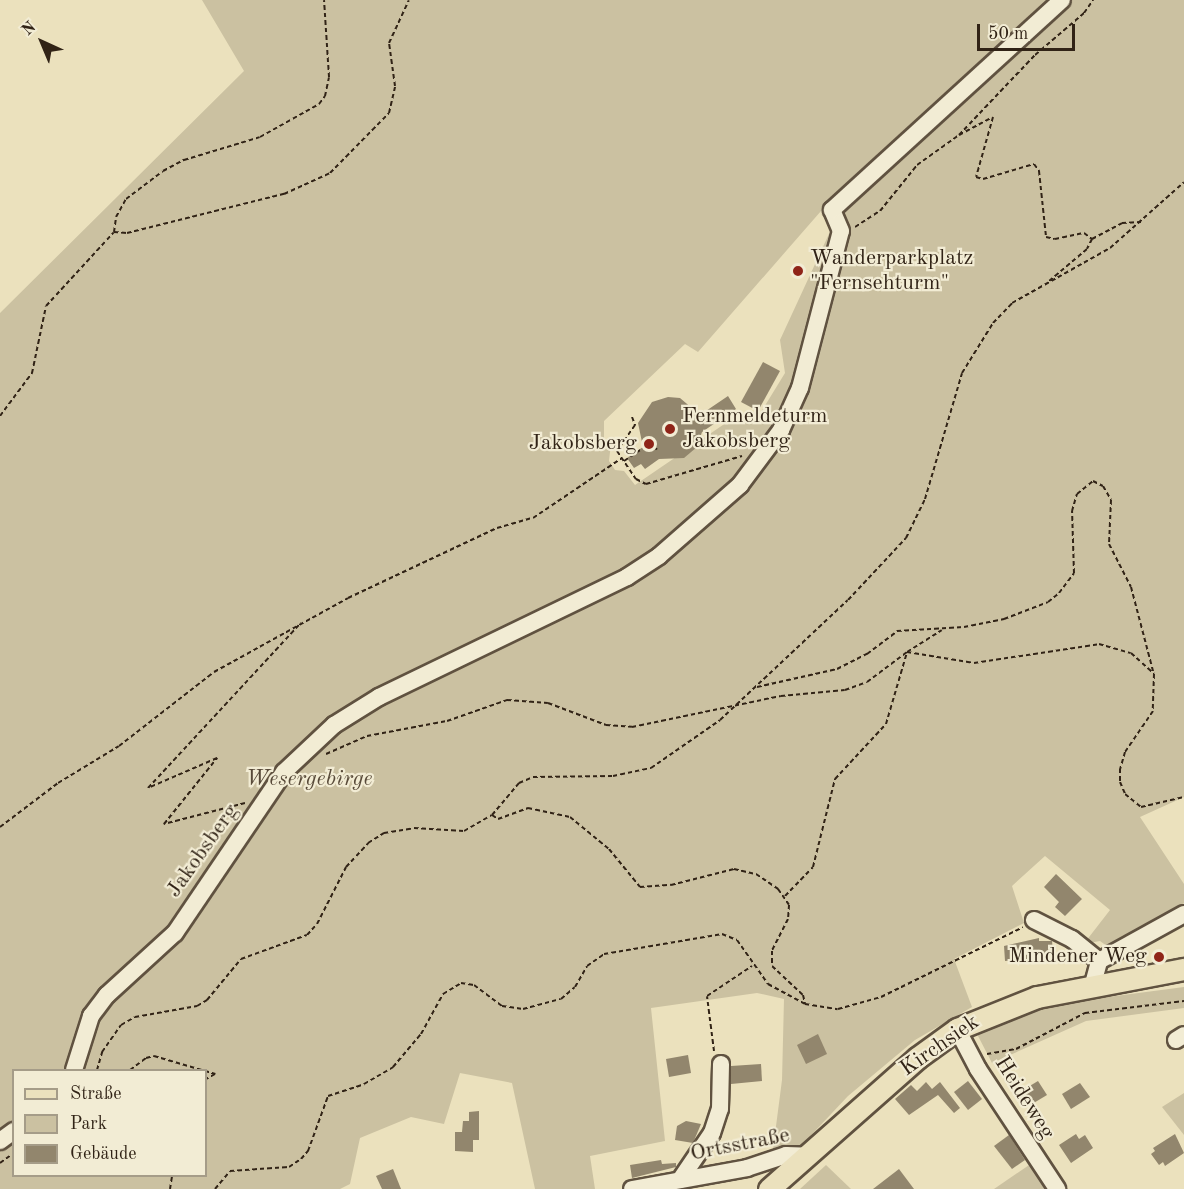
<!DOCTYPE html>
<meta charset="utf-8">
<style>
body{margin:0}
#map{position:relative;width:1184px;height:1189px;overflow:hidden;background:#ebe1bd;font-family:"Old Standard TT",serif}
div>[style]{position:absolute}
.green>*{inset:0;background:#cbc1a1}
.building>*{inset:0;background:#92866d}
.path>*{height:2px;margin-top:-1px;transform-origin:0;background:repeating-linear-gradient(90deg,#312316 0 4.5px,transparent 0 7.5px)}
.roads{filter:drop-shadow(2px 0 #605240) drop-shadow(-2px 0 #605240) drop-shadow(0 2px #605240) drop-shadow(0 -2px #605240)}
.minor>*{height:16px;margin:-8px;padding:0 8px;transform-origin:8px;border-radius:8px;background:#f2ecd4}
.major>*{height:21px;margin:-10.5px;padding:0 10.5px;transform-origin:10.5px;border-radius:10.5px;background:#ebe1bd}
.dots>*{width:16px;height:16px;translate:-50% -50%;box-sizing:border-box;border:3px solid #f2ecd4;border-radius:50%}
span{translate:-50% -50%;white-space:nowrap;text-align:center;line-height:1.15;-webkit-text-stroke:4.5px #f2ecd4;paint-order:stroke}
.poi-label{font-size:22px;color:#312316}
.left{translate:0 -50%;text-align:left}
.right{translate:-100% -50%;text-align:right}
.park-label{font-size:22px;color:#584a39;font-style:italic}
.street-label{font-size:22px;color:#312316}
.legend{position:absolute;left:12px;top:1069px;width:195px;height:108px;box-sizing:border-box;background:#f2ecd4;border:2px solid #a59c88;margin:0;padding:8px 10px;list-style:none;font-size:18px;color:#312316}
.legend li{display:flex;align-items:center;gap:12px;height:30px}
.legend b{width:30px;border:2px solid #a59c88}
.north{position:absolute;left:12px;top:12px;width:60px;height:60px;-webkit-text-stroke:4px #f2ecd4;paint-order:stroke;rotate:316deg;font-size:16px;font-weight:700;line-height:24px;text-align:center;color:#312316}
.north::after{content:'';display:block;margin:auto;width:21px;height:27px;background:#312316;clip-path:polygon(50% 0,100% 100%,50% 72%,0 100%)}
.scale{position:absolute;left:977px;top:24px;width:98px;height:27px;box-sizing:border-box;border:3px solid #312316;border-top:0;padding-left:8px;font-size:18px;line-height:21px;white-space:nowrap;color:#312316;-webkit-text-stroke:4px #f2ecd4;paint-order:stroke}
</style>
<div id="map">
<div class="green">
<div style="clip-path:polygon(evenodd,202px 0,1184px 0,1184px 797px,1140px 817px,1184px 884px,1184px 903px,1172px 915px,1111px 949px,1100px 941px,1089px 943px,1086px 941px,1110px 910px,1045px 856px,1012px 886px,1024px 923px,954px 959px,972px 1007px,915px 1040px,848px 1096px,800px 1147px,772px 1157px,782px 1080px,784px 999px,757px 993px,651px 1008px,665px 1141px,590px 1156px,595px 1189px,535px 1189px,512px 1083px,460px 1073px,444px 1124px,411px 1117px,360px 1138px,350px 1184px,340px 1189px,0 1189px,0 313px,244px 71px,202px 0,821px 211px,834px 223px,780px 340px,785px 373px,758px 417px,739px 414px,635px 485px,624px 471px,615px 470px,609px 461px,611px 443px,604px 440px,604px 421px,685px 344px,698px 352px,821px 211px,202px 0,14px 1070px,206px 1070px,206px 1176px,14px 1176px,14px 1070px)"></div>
<div style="clip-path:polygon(1184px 987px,1184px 1008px,1086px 1021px,992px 1063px,977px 1034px,1055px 1004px)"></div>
<div style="clip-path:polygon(1184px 1093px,1184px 1135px,1162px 1107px)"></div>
<div style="clip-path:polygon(1035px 1161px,1061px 1189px,994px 1189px)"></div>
<div style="clip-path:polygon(826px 1165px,851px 1189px,800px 1189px)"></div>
</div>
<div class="building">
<div style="clip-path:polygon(763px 362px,780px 371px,758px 411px,741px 402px)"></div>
<div style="clip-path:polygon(728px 396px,736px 409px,702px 432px,697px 447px,684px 458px,659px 459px,645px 469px,641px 464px,634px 468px,627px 458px,643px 447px,638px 423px,652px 402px,668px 397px,680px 398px,700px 415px)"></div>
<div style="clip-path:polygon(1056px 874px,1082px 899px,1065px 916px,1055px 907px,1059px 902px,1044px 887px)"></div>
<div style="clip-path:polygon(1039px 938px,1039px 941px,1052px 941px,1053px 952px,1038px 958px,1005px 961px,1004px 946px)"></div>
<div style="clip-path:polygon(818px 1034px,827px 1054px,806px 1064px,797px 1045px)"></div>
<div style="clip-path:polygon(688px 1055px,691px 1073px,669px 1077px,666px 1059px)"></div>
<div style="clip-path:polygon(761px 1064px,762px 1081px,731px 1084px,731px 1066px)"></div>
<div style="clip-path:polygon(968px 1081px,982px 1099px,968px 1110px,954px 1092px)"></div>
<div style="clip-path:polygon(1038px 1081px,1047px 1095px,1032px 1104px,1023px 1090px)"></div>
<div style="clip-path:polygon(926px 1082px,932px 1089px,940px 1082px,960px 1108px,954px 1113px,938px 1095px,909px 1115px,895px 1099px,911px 1085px,917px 1091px)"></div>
<div style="clip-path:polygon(1080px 1083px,1090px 1097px,1071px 1109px,1062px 1094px)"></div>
<div style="clip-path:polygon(479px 1111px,479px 1140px,473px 1140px,473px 1152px,455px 1151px,455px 1132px,462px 1132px,463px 1121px,469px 1121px,469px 1112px)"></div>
<div style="clip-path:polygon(686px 1121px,701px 1124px,693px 1143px,675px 1140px,677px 1126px)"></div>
<div style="clip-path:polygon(1076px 1134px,1079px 1139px,1085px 1135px,1093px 1148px,1071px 1163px,1059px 1145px)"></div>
<div style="clip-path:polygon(1175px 1134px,1184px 1153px,1165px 1166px,1163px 1162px,1159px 1165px,1151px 1154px,1155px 1151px,1153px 1148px)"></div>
<div style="clip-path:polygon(1009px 1135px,1025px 1160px,1012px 1169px,994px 1146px)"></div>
<div style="clip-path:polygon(661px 1160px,662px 1164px,676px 1163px,676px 1167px,632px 1178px,630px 1165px)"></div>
<div style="clip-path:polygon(393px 1169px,401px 1189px,382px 1189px,376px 1176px)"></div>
<div style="clip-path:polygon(899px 1169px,914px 1189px,873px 1189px)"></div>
</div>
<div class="path">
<div style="left:959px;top:135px;width:38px;rotate:-28deg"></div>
<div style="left:993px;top:117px;width:62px;rotate:105.8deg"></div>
<div style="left:976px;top:177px;width:7px;rotate:16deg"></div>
<div style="left:983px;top:179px;width:53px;rotate:-16.4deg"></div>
<div style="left:1034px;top:164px;width:9px;rotate:54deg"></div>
<div style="left:1039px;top:171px;width:66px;rotate:83.9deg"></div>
<div style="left:1046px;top:237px;width:9px;rotate:13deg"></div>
<div style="left:1055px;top:239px;width:30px;rotate:-12deg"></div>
<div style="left:1084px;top:233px;width:10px;rotate:37deg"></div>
<div style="left:1092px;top:239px;width:11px;rotate:117deg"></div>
<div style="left:1087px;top:249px;width:50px;rotate:139.9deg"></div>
<div style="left:855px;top:227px;width:30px;rotate:-33deg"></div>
<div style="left:880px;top:211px;width:59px;rotate:-51.2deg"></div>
<div style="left:917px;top:165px;width:52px;rotate:-35.5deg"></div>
<div style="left:959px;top:135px;width:110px;rotate:-46.5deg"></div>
<div style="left:1035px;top:55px;width:65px;rotate:-40.6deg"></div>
<div style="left:1084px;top:13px;width:16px;rotate:-55deg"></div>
<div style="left:114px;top:232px;width:13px;rotate:4deg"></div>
<div style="left:127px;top:233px;width:162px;rotate:-14deg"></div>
<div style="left:284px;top:194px;width:51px;rotate:-24.5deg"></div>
<div style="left:330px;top:173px;width:84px;rotate:-45.5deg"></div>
<div style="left:389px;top:113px;width:28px;rotate:-77deg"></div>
<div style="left:395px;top:86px;width:43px;rotate:-97.9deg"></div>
<div style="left:389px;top:43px;width:47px;rotate:-65.1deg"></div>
<div style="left:1092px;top:239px;width:34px;rotate:-28deg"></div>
<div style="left:1122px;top:223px;width:19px;rotate:-3deg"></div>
<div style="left:0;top:416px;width:54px;rotate:-53.3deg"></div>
<div style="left:32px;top:373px;width:68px;rotate:-78.2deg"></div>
<div style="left:46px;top:306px;width:100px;rotate:-47.4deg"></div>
<div style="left:114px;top:232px;width:15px;rotate:-82deg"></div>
<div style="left:116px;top:217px;width:21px;rotate:-61deg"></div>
<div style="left:126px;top:199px;width:46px;rotate:-37.1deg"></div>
<div style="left:163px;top:171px;width:24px;rotate:-28deg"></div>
<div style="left:184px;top:160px;width:79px;rotate:-16.8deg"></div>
<div style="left:260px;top:137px;width:68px;rotate:-29.2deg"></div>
<div style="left:319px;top:104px;width:10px;rotate:-53deg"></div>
<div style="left:325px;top:96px;width:19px;rotate:-78deg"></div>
<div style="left:329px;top:77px;width:77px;rotate:-93.7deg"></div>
<div style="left:632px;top:417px;width:9px;rotate:69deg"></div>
<div style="left:635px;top:425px;width:32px;rotate:125deg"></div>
<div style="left:617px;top:451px;width:34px;rotate:56deg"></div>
<div style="left:636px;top:479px;width:11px;rotate:27deg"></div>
<div style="left:646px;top:484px;width:100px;rotate:-16.3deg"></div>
<div style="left:624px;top:461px;width:34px;rotate:-34deg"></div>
<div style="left:652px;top:442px;width:9px;rotate:58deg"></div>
<div style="left:757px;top:687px;width:82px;rotate:-12.7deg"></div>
<div style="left:837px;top:669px;width:34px;rotate:-27deg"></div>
<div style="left:867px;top:654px;width:38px;rotate:-37deg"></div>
<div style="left:897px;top:631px;width:67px;rotate:-3.4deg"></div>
<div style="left:964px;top:627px;width:41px;rotate:-11.3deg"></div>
<div style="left:1004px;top:619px;width:47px;rotate:-21.1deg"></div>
<div style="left:1048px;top:602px;width:14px;rotate:-39deg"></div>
<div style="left:1059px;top:593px;width:25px;rotate:-53deg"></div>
<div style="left:1074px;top:573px;width:62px;rotate:-91.8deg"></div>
<div style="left:1072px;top:511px;width:18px;rotate:-74deg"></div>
<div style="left:1077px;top:494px;width:21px;rotate:-39deg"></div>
<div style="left:1093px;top:481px;width:11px;rotate:27deg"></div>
<div style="left:1103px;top:486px;width:16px;rotate:60deg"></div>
<div style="left:1111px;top:500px;width:44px;rotate:92.6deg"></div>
<div style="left:1109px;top:544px;width:48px;rotate:62.9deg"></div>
<div style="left:1131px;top:587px;width:87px;rotate:75.3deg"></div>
<div style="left:326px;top:754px;width:45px;rotate:-23.7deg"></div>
<div style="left:367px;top:736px;width:81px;rotate:-10.6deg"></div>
<div style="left:447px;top:721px;width:64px;rotate:-19.3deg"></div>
<div style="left:507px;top:700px;width:41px;rotate:4.2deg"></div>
<div style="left:548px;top:703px;width:62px;rotate:20.8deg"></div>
<div style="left:606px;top:725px;width:26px;rotate:4deg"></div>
<div style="left:632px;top:727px;width:152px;rotate:-11.8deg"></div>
<div style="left:781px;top:696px;width:64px;rotate:-5.4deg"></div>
<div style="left:845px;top:690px;width:23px;rotate:-20deg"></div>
<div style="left:867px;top:682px;width:50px;rotate:-36.9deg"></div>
<div style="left:907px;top:652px;width:68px;rotate:9.3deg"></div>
<div style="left:974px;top:663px;width:126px;rotate:-8.6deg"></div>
<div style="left:1099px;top:644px;width:33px;rotate:16deg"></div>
<div style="left:1131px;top:653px;width:31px;rotate:42deg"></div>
<div style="left:1154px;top:674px;width:37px;rotate:92deg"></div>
<div style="left:1153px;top:711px;width:50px;rotate:124.3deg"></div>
<div style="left:1125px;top:752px;width:18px;rotate:106deg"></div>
<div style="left:1120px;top:769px;width:13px;rotate:90deg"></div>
<div style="left:1120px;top:782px;width:13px;rotate:67deg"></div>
<div style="left:1125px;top:794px;width:21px;rotate:39deg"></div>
<div style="left:1141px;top:807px;width:44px;rotate:-13.1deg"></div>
<div style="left:245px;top:803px;width:84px;rotate:165.5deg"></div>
<div style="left:164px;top:824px;width:85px;rotate:-51.2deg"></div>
<div style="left:217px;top:758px;width:75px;rotate:156.5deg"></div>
<div style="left:148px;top:788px;width:225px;rotate:-47.2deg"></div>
<div style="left:492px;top:815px;width:7px;rotate:34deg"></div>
<div style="left:498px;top:819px;width:32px;rotate:-20deg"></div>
<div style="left:528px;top:808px;width:43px;rotate:12.1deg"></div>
<div style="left:570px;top:817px;width:50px;rotate:39.4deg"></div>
<div style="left:609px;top:849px;width:49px;rotate:50.8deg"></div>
<div style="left:640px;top:887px;width:31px;rotate:-4deg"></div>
<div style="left:671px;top:885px;width:65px;rotate:-14.3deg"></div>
<div style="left:734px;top:869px;width:23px;rotate:13deg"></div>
<div style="left:756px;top:874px;width:27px;rotate:34deg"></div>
<div style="left:778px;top:889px;width:19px;rotate:55deg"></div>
<div style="left:789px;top:905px;width:14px;rotate:94deg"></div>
<div style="left:788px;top:919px;width:36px;rotate:117deg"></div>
<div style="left:772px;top:951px;width:15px;rotate:90deg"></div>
<div style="left:772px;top:966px;width:42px;rotate:43.1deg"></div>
<div style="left:803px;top:995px;width:9px;rotate:77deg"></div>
<div style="left:0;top:827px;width:73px;rotate:-37.2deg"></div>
<div style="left:58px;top:783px;width:71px;rotate:-31.2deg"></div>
<div style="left:119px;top:746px;width:120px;rotate:-37.9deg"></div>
<div style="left:214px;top:672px;width:153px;rotate:-28.9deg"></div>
<div style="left:348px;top:598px;width:165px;rotate:-25.2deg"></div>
<div style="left:497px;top:528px;width:37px;rotate:-16deg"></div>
<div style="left:533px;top:518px;width:107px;rotate:-34deg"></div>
<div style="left:785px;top:896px;width:40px;rotate:-46deg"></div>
<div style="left:813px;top:867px;width:91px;rotate:-76deg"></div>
<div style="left:835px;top:779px;width:75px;rotate:-47.2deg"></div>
<div style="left:886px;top:724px;width:75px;rotate:-73.7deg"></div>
<div style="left:907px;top:652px;width:41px;rotate:-32.2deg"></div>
<div style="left:714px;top:1051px;width:55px;rotate:-97.3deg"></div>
<div style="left:707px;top:996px;width:54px;rotate:-33.7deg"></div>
<div style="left:987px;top:1054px;width:29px;rotate:-10deg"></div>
<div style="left:1016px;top:1049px;width:78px;rotate:-27.6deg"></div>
<div style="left:1085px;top:1013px;width:100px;rotate:-6.9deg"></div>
<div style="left:97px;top:1070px;width:19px;rotate:-74deg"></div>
<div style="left:102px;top:1052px;width:33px;rotate:-55deg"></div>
<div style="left:121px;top:1025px;width:16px;rotate:-30deg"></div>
<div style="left:135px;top:1017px;width:63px;rotate:-10.1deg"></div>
<div style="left:197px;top:1006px;width:12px;rotate:-31deg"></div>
<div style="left:207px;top:1000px;width:53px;rotate:-50.3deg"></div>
<div style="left:241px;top:959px;width:70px;rotate:-20deg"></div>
<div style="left:307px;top:935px;width:15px;rotate:-48deg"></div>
<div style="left:317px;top:924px;width:64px;rotate:-63deg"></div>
<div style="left:346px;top:867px;width:33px;rotate:-47deg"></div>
<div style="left:368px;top:843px;width:19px;rotate:-32deg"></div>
<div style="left:384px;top:833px;width:30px;rotate:-9deg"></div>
<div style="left:414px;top:828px;width:50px;rotate:3.4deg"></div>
<div style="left:464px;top:831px;width:32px;rotate:-30deg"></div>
<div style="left:492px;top:815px;width:42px;rotate:-49.8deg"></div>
<div style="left:519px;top:783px;width:15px;rotate:-23deg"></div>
<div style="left:533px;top:777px;width:80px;rotate:-0.7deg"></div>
<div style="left:613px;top:776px;width:39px;rotate:-12deg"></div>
<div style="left:651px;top:768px;width:84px;rotate:-34.8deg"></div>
<div style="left:720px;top:720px;width:175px;rotate:-43.2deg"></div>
<div style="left:848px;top:600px;width:85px;rotate:-46.9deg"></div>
<div style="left:906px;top:538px;width:43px;rotate:-64deg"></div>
<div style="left:925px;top:499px;width:131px;rotate:-73.6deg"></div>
<div style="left:962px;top:373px;width:59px;rotate:-58.2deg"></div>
<div style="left:993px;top:323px;width:28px;rotate:-46deg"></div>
<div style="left:1012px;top:303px;width:112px;rotate:-29.3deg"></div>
<div style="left:1110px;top:248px;width:99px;rotate:-41.7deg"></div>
<div style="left:130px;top:1070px;width:20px;rotate:-37deg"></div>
<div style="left:146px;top:1058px;width:8px;rotate:-14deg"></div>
<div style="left:154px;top:1056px;width:64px;rotate:16.4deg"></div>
<div style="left:215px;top:1074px;width:10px;rotate:151deg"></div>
<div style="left:0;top:1163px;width:17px;rotate:-36deg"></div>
<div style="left:170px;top:1189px;width:13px;rotate:-81deg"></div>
<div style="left:215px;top:1189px;width:23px;rotate:-50deg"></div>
<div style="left:230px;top:1171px;width:59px;rotate:-3.9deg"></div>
<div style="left:289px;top:1167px;width:14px;rotate:-34deg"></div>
<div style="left:301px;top:1159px;width:11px;rotate:-49deg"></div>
<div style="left:308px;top:1151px;width:59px;rotate:-70deg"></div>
<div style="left:328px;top:1096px;width:38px;rotate:-18deg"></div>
<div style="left:364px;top:1084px;width:34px;rotate:-30deg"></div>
<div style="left:393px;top:1067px;width:43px;rotate:-49.7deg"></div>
<div style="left:421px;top:1034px;width:46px;rotate:-61.2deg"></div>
<div style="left:443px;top:994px;width:21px;rotate:-31deg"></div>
<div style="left:461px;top:983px;width:13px;rotate:9deg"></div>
<div style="left:474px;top:985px;width:35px;rotate:37deg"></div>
<div style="left:502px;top:1006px;width:21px;rotate:8deg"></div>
<div style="left:523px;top:1009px;width:39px;rotate:-15deg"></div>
<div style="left:561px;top:999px;width:18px;rotate:-41deg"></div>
<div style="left:575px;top:987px;width:24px;rotate:-60deg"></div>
<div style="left:587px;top:966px;width:21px;rotate:-35deg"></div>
<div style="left:604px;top:954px;width:120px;rotate:-9.6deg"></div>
<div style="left:722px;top:934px;width:16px;rotate:22deg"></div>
<div style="left:737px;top:940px;width:54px;rotate:54.8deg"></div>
<div style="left:768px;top:984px;width:42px;rotate:28.4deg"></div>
<div style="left:805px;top:1004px;width:33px;rotate:9deg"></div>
<div style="left:838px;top:1009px;width:45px;rotate:-15.6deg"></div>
<div style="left:881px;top:997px;width:158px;rotate:-26.2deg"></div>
</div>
<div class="roads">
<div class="minor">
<div style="left:1034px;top:920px;width:42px;rotate:26.6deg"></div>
<div style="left:1072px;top:939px;width:35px;rotate:39deg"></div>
<div style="left:1093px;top:984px;width:24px;rotate:-75deg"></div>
<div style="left:1099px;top:961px;width:97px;rotate:-28.9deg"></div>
<div style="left:957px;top:1029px;width:45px;rotate:62.3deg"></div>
<div style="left:978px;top:1069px;width:144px;rotate:56.6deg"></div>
<div style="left:1176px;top:1040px;width:9px;rotate:-32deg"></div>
<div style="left:74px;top:1070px;width:57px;rotate:-72.5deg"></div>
<div style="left:91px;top:1016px;width:26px;rotate:-53deg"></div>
<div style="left:107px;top:995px;width:92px;rotate:-42.4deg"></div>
<div style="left:175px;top:933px;width:194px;rotate:-55.9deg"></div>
<div style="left:284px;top:772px;width:69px;rotate:-43.2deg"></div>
<div style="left:334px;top:725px;width:53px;rotate:-31.9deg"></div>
<div style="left:379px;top:697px;width:276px;rotate:-25.8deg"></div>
<div style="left:627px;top:577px;width:38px;rotate:-33deg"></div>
<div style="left:659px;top:556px;width:108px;rotate:-41.2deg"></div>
<div style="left:740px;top:485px;width:69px;rotate:-53.3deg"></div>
<div style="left:781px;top:430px;width:46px;rotate:-65.7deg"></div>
<div style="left:800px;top:388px;width:162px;rotate:-75.4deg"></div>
<div style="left:841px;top:231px;width:23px;rotate:-113deg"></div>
<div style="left:832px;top:210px;width:311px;rotate:-42.4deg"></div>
<div style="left:0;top:1141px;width:17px;rotate:-36deg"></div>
<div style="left:680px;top:1180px;width:57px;rotate:-55.8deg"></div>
<div style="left:712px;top:1133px;width:25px;rotate:-72deg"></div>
<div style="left:720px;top:1109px;width:45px;rotate:-88.7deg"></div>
<div style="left:632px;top:1189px;width:117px;rotate:-10.3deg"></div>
<div style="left:747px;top:1168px;width:41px;rotate:-18.4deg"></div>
<div style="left:786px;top:1155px;width:23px;rotate:2deg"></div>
</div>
<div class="major">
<div style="left:769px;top:1189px;width:198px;rotate:-41.5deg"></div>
<div style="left:917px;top:1058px;width:49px;rotate:-35.9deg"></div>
<div style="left:957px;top:1029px;width:86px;rotate:-21.8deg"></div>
<div style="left:1037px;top:997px;width:150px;rotate:-10.8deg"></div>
</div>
</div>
<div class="dots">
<div style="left:798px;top:271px;background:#8f2418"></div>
<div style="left:670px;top:429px;background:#8f2418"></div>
<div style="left:649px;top:444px;background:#8f2418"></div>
<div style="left:1159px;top:957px;background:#8f2418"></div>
</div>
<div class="poi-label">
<span class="left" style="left:810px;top:271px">Wanderparkplatz<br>"Fernsehturm"</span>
<span class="left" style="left:682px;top:429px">Fernmeldeturm<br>Jakobsberg</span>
<span class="right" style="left:637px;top:444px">Jakobsberg</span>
<span class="right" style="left:1147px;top:957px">Mindener Weg</span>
</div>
<div class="park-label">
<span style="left:309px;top:780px">Wesergebirge</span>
</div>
<div class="street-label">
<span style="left:203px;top:851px;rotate:-55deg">Jakobsberg</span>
<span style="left:940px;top:1046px;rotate:-35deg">Kirchsiek</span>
<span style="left:1024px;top:1098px;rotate:58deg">Heideweg</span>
<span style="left:740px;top:1145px;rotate:-11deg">Ortsstraße</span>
</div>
<ul class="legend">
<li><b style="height:8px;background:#ebe1bd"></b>Straße</li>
<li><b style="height:16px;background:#cbc1a1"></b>Park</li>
<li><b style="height:16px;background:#92866d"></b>Gebäude</li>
</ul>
<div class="north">N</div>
<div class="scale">50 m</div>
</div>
